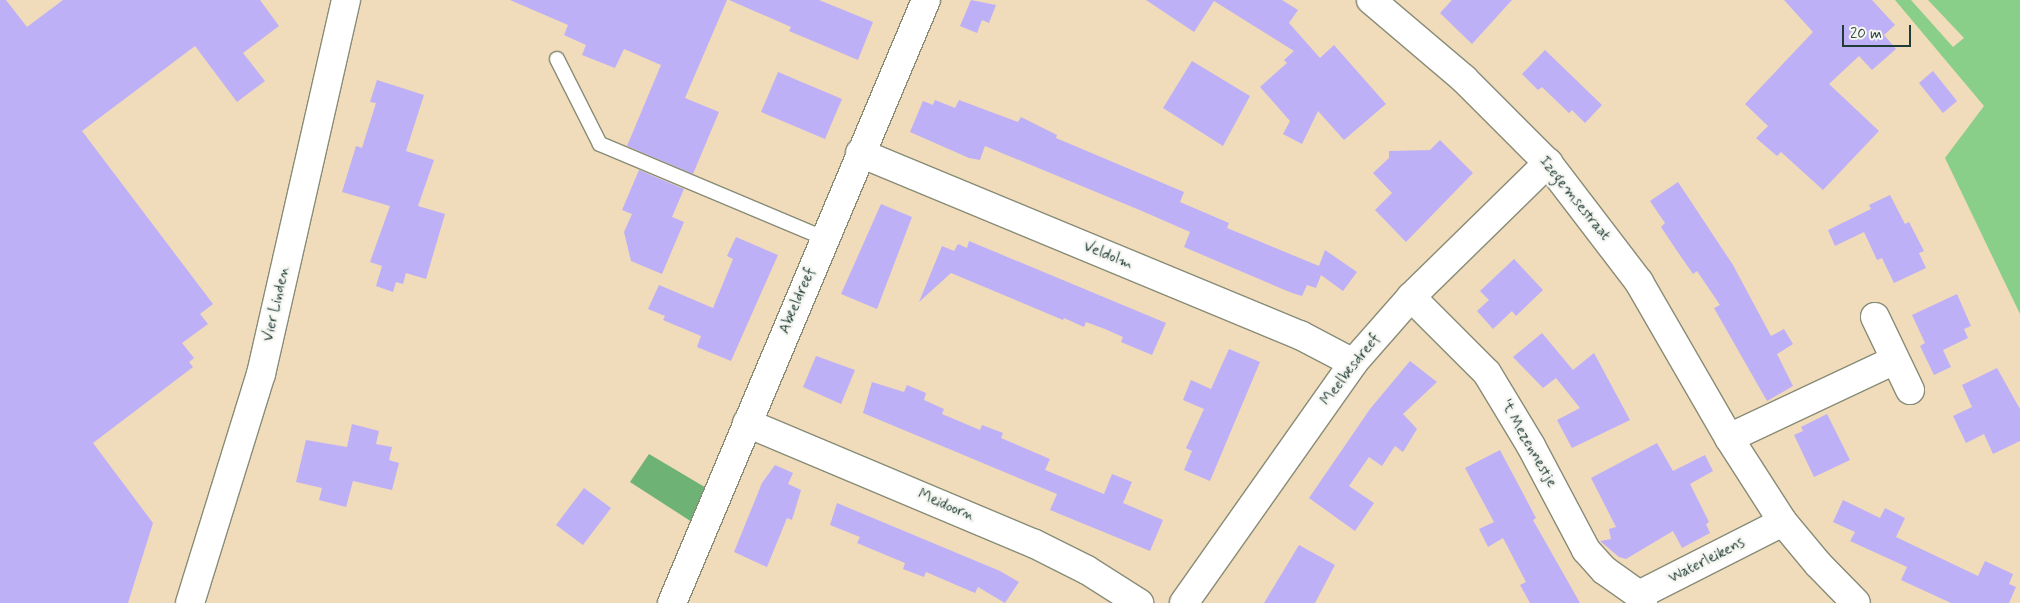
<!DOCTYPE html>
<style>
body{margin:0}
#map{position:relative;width:2020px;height:603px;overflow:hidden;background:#f0dbba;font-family:Mynerve,sans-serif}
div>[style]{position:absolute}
.green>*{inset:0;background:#89cf89}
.forest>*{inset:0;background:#6eb275}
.building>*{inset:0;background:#beb0f7}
.roads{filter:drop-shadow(1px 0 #888c77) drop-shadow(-1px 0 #888c77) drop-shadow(0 1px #888c77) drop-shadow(0 -1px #888c77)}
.service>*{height:14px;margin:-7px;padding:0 7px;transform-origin:7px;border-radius:7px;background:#fff}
.minor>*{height:28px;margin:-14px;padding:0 14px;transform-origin:14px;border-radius:14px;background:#fff}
.tertiary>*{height:28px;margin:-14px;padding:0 14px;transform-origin:14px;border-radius:14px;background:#fff}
span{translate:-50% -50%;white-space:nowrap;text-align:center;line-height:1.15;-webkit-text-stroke:5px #f6f6f2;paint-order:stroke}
.street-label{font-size:15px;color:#1f3d34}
.scale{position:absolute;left:1842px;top:25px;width:69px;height:22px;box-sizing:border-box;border:2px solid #1f3d34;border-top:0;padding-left:6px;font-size:15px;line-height:18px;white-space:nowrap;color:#1f3d34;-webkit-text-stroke:4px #f6f6f2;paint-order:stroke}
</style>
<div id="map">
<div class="green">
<div style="clip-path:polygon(1895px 0,1911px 0,1953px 47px,1964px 38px,1928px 0,2020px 0,2020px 314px,1945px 158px,1984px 106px)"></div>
</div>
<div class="forest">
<div style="clip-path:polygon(649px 454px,708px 489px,692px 522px,630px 482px)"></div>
</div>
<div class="building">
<div style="clip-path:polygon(0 0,6px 0,27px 27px,63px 0,260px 0,279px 26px,243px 53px,265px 81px,237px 102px,195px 46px,82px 131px,213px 304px,200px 314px,208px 324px,182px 343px,194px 358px,189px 362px,193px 367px,93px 443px,153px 523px,128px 603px,0 603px)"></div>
<div style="clip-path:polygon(510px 0,727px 0,685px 98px,719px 112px,693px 174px,627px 146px,661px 65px,624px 49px,615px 68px,582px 55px,586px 45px,564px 35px,568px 25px)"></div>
<div style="clip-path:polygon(729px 0,819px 0,873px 22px,858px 60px,789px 31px,791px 27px)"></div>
<div style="clip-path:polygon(971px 0,996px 5px,989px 23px,982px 20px,977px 33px,960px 26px)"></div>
<div style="clip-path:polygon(1146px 0,1282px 0,1298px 10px,1289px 23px,1320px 58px,1334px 45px,1386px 104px,1344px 140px,1318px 111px,1302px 144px,1283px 134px,1290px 121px,1260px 87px,1287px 63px,1284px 60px,1294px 51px,1214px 1px,1194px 32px)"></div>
<div style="clip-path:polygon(1452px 0,1512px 0,1472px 44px,1440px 13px)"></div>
<div style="clip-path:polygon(1784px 0,1872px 0,1895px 25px,1884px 35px,1896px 49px,1872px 70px,1859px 56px,1829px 84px,1879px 131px,1823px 190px,1781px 152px,1777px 156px,1756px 138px,1768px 126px,1745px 104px,1813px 32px)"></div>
<div style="clip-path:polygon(1545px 50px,1602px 105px,1585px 123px,1572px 110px,1569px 113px,1542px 87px,1538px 90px,1522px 74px)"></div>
<div style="clip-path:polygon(1192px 61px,1250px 96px,1223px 146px,1163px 108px)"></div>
<div style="clip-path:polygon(1933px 71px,1957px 101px,1943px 113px,1919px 83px)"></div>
<div style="clip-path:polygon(778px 72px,842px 99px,825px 139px,761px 112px)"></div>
<div style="clip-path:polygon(377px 80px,424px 95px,406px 151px,434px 160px,418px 206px,445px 214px,426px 279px,406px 273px,403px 284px,396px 282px,393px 292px,376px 286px,382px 266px,370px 262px,390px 206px,342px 192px,356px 146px,362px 148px,376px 103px,370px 102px)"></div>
<div style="clip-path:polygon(935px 100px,955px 108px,959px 100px,1018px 122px,1021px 117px,1057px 135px,1056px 138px,1184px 192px,1180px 202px,1229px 223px,1227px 228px,1319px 266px,1325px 250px,1357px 272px,1343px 291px,1321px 275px,1316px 288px,1307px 285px,1302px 296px,1292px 293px,1184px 247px,1190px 232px,1142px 211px,985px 146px,980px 160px,969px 158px,910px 132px,923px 101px,933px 105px)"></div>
<div style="clip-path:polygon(1440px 140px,1473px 173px,1406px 242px,1375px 210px,1392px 193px,1373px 173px,1389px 158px,1389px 151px,1430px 150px)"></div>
<div style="clip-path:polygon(639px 170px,684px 189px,672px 217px,684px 222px,662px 274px,631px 261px,624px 232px,632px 214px,622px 210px)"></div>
<div style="clip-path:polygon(1678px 182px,1733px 265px,1771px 336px,1784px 329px,1793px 344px,1777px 354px,1793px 386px,1767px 401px,1714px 308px,1720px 305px,1697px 271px,1693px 274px,1675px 248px,1661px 227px,1665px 223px,1650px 201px)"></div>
<div style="clip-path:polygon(1890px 195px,1905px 224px,1909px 222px,1924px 251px,1919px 253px,1926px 268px,1894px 283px,1882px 258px,1877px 260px,1864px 232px,1835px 246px,1828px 230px,1871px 209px,1869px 205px)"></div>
<div style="clip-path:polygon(881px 204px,912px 217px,877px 309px,841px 294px)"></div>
<div style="clip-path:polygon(736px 237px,778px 255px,731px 361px,697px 347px,701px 336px,663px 320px,665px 316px,648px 309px,659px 285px,713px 308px,733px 259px,727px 256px)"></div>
<div style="clip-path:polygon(969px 241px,1166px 323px,1152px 355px,1121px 342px,1123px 337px,1105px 329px,1086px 322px,1084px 327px,1064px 318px,1063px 320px,951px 273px,919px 302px,942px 246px,954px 251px,958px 244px,967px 248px)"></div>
<div style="clip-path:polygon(1514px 259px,1543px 290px,1516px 316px,1512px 311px,1493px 329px,1477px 311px,1489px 300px,1480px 291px)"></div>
<div style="clip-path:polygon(1957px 294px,1971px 326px,1964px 329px,1968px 338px,1943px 350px,1951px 367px,1934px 375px,1920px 346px,1925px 343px,1912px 315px)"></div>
<div style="clip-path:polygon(1542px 333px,1573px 370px,1594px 353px,1630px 420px,1572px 448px,1557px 420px,1580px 408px,1556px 378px,1543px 388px,1513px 357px)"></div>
<div style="clip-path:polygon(1229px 349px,1260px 362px,1210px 481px,1184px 470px,1192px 451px,1186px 448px,1204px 409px,1183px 400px,1191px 380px,1211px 389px)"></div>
<div style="clip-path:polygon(816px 356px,855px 370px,841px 404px,803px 387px)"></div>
<div style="clip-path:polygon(1410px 361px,1437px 382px,1403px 414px,1417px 429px,1403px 452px,1395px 446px,1382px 466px,1369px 457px,1349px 486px,1374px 503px,1355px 531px,1309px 498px,1370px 409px)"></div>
<div style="clip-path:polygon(1997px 368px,2020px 409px,2020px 441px,1993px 454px,1984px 434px,1966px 443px,1953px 416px,1972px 407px,1962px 385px)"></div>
<div style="clip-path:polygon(872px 382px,904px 392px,907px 385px,926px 393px,924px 400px,944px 409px,942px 414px,980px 430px,982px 425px,1003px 433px,1001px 438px,1050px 459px,1045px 470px,1104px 494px,1112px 474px,1132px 482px,1123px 503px,1163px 520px,1150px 551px,1050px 510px,1057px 494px,863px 413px)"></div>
<div style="clip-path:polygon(1827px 414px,1850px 460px,1814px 477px,1794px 435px,1803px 431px,1801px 427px)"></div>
<div style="clip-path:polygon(352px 424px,379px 431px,376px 444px,392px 447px,389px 460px,399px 463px,392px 490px,353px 481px,346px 507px,319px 500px,322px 488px,296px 482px,306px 440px,347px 447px)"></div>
<div style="clip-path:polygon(1657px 443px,1673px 471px,1705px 455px,1713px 471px,1690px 484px,1709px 522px,1706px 524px,1710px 533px,1682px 548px,1673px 531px,1626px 559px,1619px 557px,1600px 541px,1611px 539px,1609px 529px,1616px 527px,1591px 478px)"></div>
<div style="clip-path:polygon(1500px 450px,1536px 518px,1533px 520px,1580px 603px,1530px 603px,1520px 585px,1526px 582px,1503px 538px,1488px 547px,1479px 529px,1494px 522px,1465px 468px)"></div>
<div style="clip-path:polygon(775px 465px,793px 473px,788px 484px,801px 490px,792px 520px,787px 518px,767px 567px,734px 552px,762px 483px)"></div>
<div style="clip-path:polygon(584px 488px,611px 508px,583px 545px,556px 525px)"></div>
<div style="clip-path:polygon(1843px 500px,1880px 518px,1885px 508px,1905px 518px,1896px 537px,1978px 576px,1985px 561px,2013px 574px,2009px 584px,2016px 587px,2009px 603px,1951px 603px,1901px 580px,1907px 567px,1850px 541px,1855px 532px,1833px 522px)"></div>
<div style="clip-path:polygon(837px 503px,1000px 571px,1019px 582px,1005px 603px,978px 587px,975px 593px,926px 572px,924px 577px,903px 569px,905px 563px,857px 543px,860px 537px,830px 525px)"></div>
<div style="clip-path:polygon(1299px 545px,1335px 565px,1315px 603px,1264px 603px)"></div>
</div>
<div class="roads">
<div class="service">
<div style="left:557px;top:59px;width:95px;rotate:63.2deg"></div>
<div style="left:600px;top:144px;width:243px;rotate:22.8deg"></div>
</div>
<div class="minor">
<div style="left:860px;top:153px;width:476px;rotate:22.5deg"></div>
<div style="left:1300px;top:335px;width:60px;rotate:27.8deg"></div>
<div style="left:1411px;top:297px;width:107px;rotate:45deg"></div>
<div style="left:1487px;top:373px;width:85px;rotate:58.9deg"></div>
<div style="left:1531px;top:446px;width:118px;rotate:62.1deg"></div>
<div style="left:1586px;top:550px;width:27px;rotate:48deg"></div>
<div style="left:1604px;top:570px;width:43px;rotate:35.5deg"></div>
<div style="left:1639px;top:595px;width:9px;rotate:63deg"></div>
<div style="left:1875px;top:317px;width:81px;rotate:64.4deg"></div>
<div style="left:747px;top:423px;width:310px;rotate:22.8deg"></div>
<div style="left:1033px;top:543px;width:60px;rotate:26.6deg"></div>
<div style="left:1087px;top:570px;width:62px;rotate:32.4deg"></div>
<div style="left:1729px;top:438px;width:183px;rotate:-25.2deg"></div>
<div style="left:1639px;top:595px;width:161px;rotate:-26.9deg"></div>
<div style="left:190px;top:603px;width:240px;rotate:-72.8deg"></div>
<div style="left:261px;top:374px;width:384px;rotate:-77.2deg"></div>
<div style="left:672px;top:603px;width:654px;rotate:-67.16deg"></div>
<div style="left:1184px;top:603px;width:294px;rotate:-54.8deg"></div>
<div style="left:1353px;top:363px;width:88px;rotate:-48.7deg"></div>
<div style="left:1411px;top:297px;width:192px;rotate:-44.4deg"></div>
</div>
<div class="tertiary">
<div style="left:1371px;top:0;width:122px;rotate:40.3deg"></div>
<div style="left:1464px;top:79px;width:119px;rotate:45deg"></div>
<div style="left:1548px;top:163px;width:150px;rotate:52.6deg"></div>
<div style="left:1639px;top:282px;width:180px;rotate:60deg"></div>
<div style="left:1729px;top:438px;width:100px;rotate:57.3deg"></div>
<div style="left:1783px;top:522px;width:55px;rotate:50.2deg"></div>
<div style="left:1818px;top:564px;width:54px;rotate:45.7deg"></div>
</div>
</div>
<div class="street-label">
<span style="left:1574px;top:199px;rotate:51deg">Izegemsestraat</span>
<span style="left:1108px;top:256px;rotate:22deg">Veldolm</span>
<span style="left:798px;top:301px;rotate:-67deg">Abeeldreef</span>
<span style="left:277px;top:304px;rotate:-77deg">Vier Linden</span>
<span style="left:1351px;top:370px;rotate:-52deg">Meelbesdreef</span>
<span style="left:1528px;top:444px;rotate:60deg">'t Mezennestje</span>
<span style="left:946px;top:506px;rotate:23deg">Meidoorn</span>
<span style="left:1707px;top:561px;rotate:-27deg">Waterleikens</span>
</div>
<div class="scale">20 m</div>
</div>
